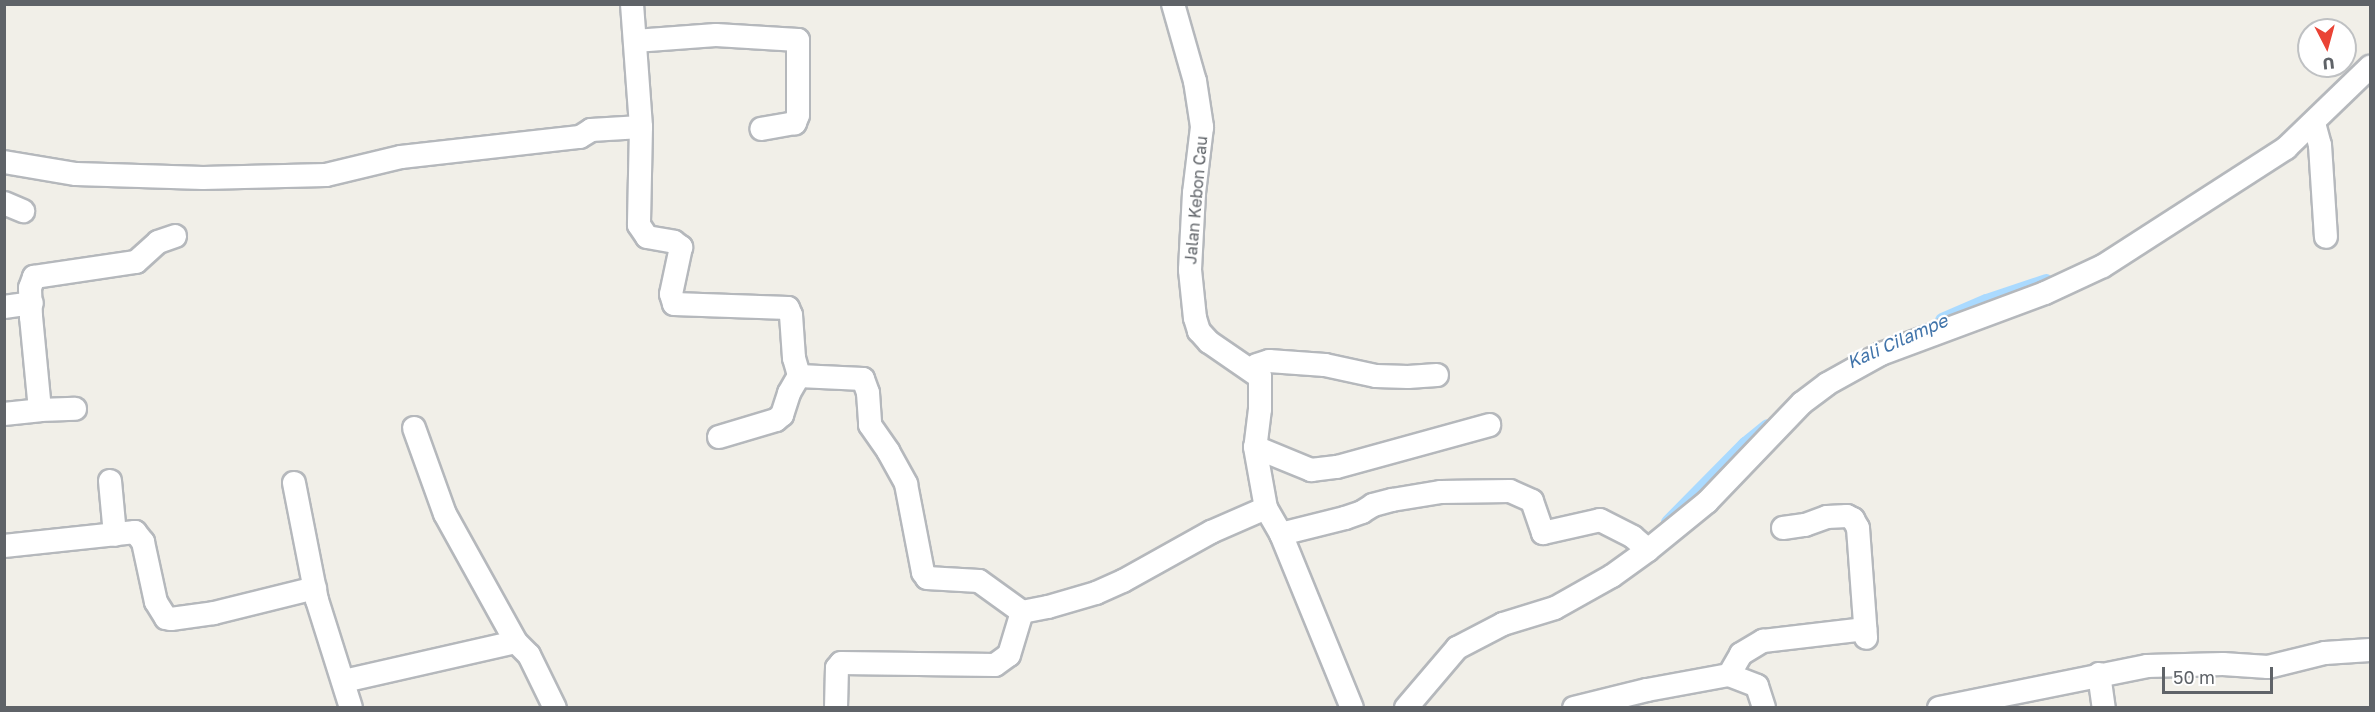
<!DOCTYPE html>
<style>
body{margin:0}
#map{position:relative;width:2375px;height:712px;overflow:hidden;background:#f1efe8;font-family:"Golos Text",sans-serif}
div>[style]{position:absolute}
.canal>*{height:15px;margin:-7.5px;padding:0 7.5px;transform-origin:7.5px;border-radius:7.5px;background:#aadaff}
.roads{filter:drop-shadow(2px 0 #b5b8bc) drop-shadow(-2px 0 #b5b8bc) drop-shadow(0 2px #b5b8bc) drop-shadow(0 -2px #b5b8bc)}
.minor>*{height:22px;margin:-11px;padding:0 11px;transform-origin:11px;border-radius:11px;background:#fff}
span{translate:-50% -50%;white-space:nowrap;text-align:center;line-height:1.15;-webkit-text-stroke:4.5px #fff;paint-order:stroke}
.street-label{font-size:16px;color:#5f6368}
.water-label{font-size:18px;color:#4174aa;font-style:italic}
.frame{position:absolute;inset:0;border:6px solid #5f6368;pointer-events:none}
.north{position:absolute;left:2297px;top:18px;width:60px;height:60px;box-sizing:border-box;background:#fff;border:2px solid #bfc1c3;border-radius:50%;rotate:174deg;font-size:16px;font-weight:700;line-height:24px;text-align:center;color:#5f6368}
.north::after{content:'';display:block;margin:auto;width:21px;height:27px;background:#ea4335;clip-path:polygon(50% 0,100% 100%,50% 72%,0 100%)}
.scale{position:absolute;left:2162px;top:667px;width:111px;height:27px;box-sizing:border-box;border:3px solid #5f6368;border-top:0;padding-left:8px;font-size:18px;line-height:21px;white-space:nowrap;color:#5f6368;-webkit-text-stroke:4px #fff;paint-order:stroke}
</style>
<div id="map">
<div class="canal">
<div style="left:1942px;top:320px;width:48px;rotate:-23.4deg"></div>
<div style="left:1986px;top:301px;width:63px;rotate:-18.4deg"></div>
<div style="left:1668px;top:522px;width:110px;rotate:-45.4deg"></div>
<div style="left:1745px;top:444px;width:28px;rotate:-39deg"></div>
</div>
<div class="roads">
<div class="minor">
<div style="left:632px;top:4px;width:123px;rotate:85.8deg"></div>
<div style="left:641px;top:127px;width:98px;rotate:91.2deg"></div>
<div style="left:639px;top:225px;width:14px;rotate:56deg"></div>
<div style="left:647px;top:237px;width:27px;rotate:10deg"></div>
<div style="left:674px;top:242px;width:9px;rotate:36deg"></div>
<div style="left:681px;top:247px;width:48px;rotate:102deg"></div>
<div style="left:671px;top:294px;width:10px;rotate:73deg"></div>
<div style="left:674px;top:304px;width:114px;rotate:2deg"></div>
<div style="left:788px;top:308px;width:8px;rotate:67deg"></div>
<div style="left:791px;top:315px;width:43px;rotate:86deg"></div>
<div style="left:794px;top:358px;width:19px;rotate:74deg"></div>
<div style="left:799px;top:376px;width:64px;rotate:2.7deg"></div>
<div style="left:863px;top:379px;width:15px;rotate:70deg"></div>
<div style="left:868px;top:393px;width:32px;rotate:86deg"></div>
<div style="left:870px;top:425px;width:32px;rotate:55deg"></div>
<div style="left:888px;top:451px;width:38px;rotate:61deg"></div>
<div style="left:906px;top:484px;width:90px;rotate:79.1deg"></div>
<div style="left:923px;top:572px;width:7px;rotate:56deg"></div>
<div style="left:927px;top:578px;width:52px;rotate:3.3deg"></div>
<div style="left:979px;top:581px;width:53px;rotate:35.8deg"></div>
<div style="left:1022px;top:612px;width:26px;rotate:-11deg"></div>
<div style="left:1048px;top:607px;width:50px;rotate:-16.3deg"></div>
<div style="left:1096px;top:593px;width:30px;rotate:-24deg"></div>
<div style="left:1123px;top:581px;width:101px;rotate:-29.1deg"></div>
<div style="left:1211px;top:532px;width:60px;rotate:-23.6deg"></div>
<div style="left:1173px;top:4px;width:80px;rotate:74.1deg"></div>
<div style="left:1195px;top:81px;width:47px;rotate:81.3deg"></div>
<div style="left:1202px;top:127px;width:66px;rotate:96.9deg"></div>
<div style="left:1194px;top:193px;width:77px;rotate:93deg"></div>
<div style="left:1190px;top:270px;width:48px;rotate:84.1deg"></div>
<div style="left:1195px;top:318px;width:14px;rotate:73deg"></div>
<div style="left:1199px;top:331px;width:15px;rotate:48deg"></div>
<div style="left:1209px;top:342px;width:62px;rotate:34.5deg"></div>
<div style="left:1260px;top:377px;width:32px;rotate:90deg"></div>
<div style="left:1260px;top:409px;width:38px;rotate:97deg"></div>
<div style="left:1255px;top:447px;width:62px;rotate:79.8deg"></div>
<div style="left:1266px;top:508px;width:30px;rotate:60deg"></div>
<div style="left:1281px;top:534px;width:188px;rotate:67.8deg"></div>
<div style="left:635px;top:41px;width:81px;rotate:-4.2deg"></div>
<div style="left:716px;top:35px;width:82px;rotate:3.5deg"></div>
<div style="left:798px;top:40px;width:75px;rotate:90deg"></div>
<div style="left:798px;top:115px;width:9px;rotate:111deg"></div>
<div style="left:795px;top:123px;width:34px;rotate:170deg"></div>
<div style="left:2314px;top:123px;width:23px;rotate:75deg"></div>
<div style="left:2320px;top:145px;width:92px;rotate:86.3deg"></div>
<div style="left:4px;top:162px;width:73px;rotate:9.5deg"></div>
<div style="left:76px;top:174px;width:127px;rotate:1.8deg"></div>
<div style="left:203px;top:178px;width:123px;rotate:-1.4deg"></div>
<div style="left:326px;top:175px;width:77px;rotate:-13.5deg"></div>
<div style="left:401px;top:157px;width:180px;rotate:-6.4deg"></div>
<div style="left:580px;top:137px;width:13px;rotate:-32deg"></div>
<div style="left:591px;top:130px;width:50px;rotate:-3.4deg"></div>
<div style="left:4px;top:203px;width:21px;rotate:23deg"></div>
<div style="left:4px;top:307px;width:28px;rotate:-8deg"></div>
<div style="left:1260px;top:377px;width:12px;rotate:-104deg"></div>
<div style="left:1257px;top:365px;width:13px;rotate:-18deg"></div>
<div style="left:1269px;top:361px;width:56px;rotate:4.1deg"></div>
<div style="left:1325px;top:365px;width:52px;rotate:12.2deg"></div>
<div style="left:1376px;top:376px;width:32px;rotate:2deg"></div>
<div style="left:1408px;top:377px;width:29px;rotate:-4deg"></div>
<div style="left:40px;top:410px;width:35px;rotate:-2deg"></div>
<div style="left:4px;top:414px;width:36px;rotate:-6deg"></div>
<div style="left:40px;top:410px;width:93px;rotate:-95.5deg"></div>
<div style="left:31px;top:317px;width:29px;rotate:-92deg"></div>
<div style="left:30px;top:288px;width:12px;rotate:-70deg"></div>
<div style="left:34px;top:277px;width:103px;rotate:-8.4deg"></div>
<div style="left:136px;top:262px;width:30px;rotate:-42deg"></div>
<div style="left:158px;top:242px;width:18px;rotate:-19deg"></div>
<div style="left:414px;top:428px;width:91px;rotate:70.2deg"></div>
<div style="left:445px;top:514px;width:146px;rotate:61deg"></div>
<div style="left:719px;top:437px;width:59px;rotate:-16.6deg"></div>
<div style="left:776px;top:420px;width:8px;rotate:-40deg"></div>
<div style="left:782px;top:415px;width:23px;rotate:-72deg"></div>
<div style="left:789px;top:393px;width:20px;rotate:-60deg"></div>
<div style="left:1255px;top:447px;width:61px;rotate:22.3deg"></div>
<div style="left:1311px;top:470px;width:26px;rotate:-7deg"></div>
<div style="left:1337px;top:467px;width:158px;rotate:-15.4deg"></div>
<div style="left:110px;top:481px;width:54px;rotate:84.7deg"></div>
<div style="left:294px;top:483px;width:119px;rotate:78.9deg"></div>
<div style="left:317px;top:600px;width:113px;rotate:72.5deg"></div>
<div style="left:1783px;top:528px;width:22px;rotate:-8deg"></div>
<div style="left:1805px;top:525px;width:23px;rotate:-20deg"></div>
<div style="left:1827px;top:517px;width:20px;rotate:-3deg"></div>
<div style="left:1847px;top:516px;width:7px;rotate:27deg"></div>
<div style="left:1853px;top:519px;width:10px;rotate:61deg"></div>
<div style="left:1858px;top:528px;width:110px;rotate:85.8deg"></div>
<div style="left:1281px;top:534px;width:66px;rotate:-14deg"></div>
<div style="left:1345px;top:518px;width:18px;rotate:-19deg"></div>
<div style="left:1362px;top:512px;width:13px;rotate:-32deg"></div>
<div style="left:1373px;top:505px;width:20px;rotate:-15deg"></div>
<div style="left:1392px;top:500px;width:50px;rotate:-9.3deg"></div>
<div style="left:1441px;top:492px;width:69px;rotate:-0.8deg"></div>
<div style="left:1510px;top:491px;width:24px;rotate:24deg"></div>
<div style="left:1532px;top:501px;width:34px;rotate:71deg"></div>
<div style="left:1543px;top:533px;width:58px;rotate:-12.8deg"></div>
<div style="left:1600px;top:520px;width:37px;rotate:27deg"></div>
<div style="left:1633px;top:537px;width:20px;rotate:41deg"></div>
<div style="left:4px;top:546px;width:132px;rotate:-6.1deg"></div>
<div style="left:135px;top:532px;width:13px;rotate:51deg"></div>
<div style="left:143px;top:542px;width:61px;rotate:77.8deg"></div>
<div style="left:156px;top:602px;width:19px;rotate:58deg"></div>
<div style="left:166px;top:618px;width:5px;rotate:11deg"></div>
<div style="left:171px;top:619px;width:43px;rotate:-7.9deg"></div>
<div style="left:214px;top:613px;width:104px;rotate:-13.9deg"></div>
<div style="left:2099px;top:674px;width:34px;rotate:82deg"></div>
<div style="left:1729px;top:675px;width:24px;rotate:-60deg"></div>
<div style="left:1741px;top:654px;width:26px;rotate:-31deg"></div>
<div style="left:1763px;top:641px;width:103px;rotate:-6.7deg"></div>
<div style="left:344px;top:681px;width:176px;rotate:-12.8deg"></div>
<div style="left:516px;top:642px;width:18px;rotate:45deg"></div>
<div style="left:529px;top:655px;width:59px;rotate:63.9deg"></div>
<div style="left:836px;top:708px;width:40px;rotate:-88.6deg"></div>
<div style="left:837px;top:668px;width:6px;rotate:-51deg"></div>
<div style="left:841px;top:663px;width:154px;rotate:0.7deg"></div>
<div style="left:995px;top:665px;width:17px;rotate:-36deg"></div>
<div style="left:1009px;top:655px;width:45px;rotate:-73.2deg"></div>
<div style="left:1406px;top:708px;width:79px;rotate:-49.6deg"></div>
<div style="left:1457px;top:648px;width:52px;rotate:-27.6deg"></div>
<div style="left:1503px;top:624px;width:54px;rotate:-17.1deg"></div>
<div style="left:1555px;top:608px;width:65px;rotate:-29.3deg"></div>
<div style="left:1612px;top:576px;width:44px;rotate:-35.8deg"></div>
<div style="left:1648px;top:550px;width:76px;rotate:-39.1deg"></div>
<div style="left:1707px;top:502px;width:137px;rotate:-46.2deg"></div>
<div style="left:1802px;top:403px;width:31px;rotate:-37deg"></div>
<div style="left:1827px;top:384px;width:62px;rotate:-29.1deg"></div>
<div style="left:1881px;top:354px;width:175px;rotate:-20.4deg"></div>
<div style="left:2045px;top:293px;width:64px;rotate:-25deg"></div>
<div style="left:2103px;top:266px;width:218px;rotate:-32.8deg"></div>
<div style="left:2286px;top:148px;width:117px;rotate:-44deg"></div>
<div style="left:1574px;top:708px;width:75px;rotate:-13.9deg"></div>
<div style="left:1647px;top:690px;width:83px;rotate:-10.4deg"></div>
<div style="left:1729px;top:675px;width:30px;rotate:21deg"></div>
<div style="left:1757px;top:686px;width:23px;rotate:72deg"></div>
<div style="left:1939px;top:708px;width:212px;rotate:-11.4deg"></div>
<div style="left:2147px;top:666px;width:76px;rotate:-1.5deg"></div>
<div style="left:2223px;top:664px;width:45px;rotate:3.8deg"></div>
<div style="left:2268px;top:667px;width:59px;rotate:-13.8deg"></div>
<div style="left:2325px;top:653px;width:45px;rotate:-3.8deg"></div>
</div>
</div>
<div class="street-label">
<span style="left:1196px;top:200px;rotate:-85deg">Jalan Kebon Cau</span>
</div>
<div class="water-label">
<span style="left:1897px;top:341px;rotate:-24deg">Kali Cilampe</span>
</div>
<div class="frame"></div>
<div class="north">U</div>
<div class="scale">50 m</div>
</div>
